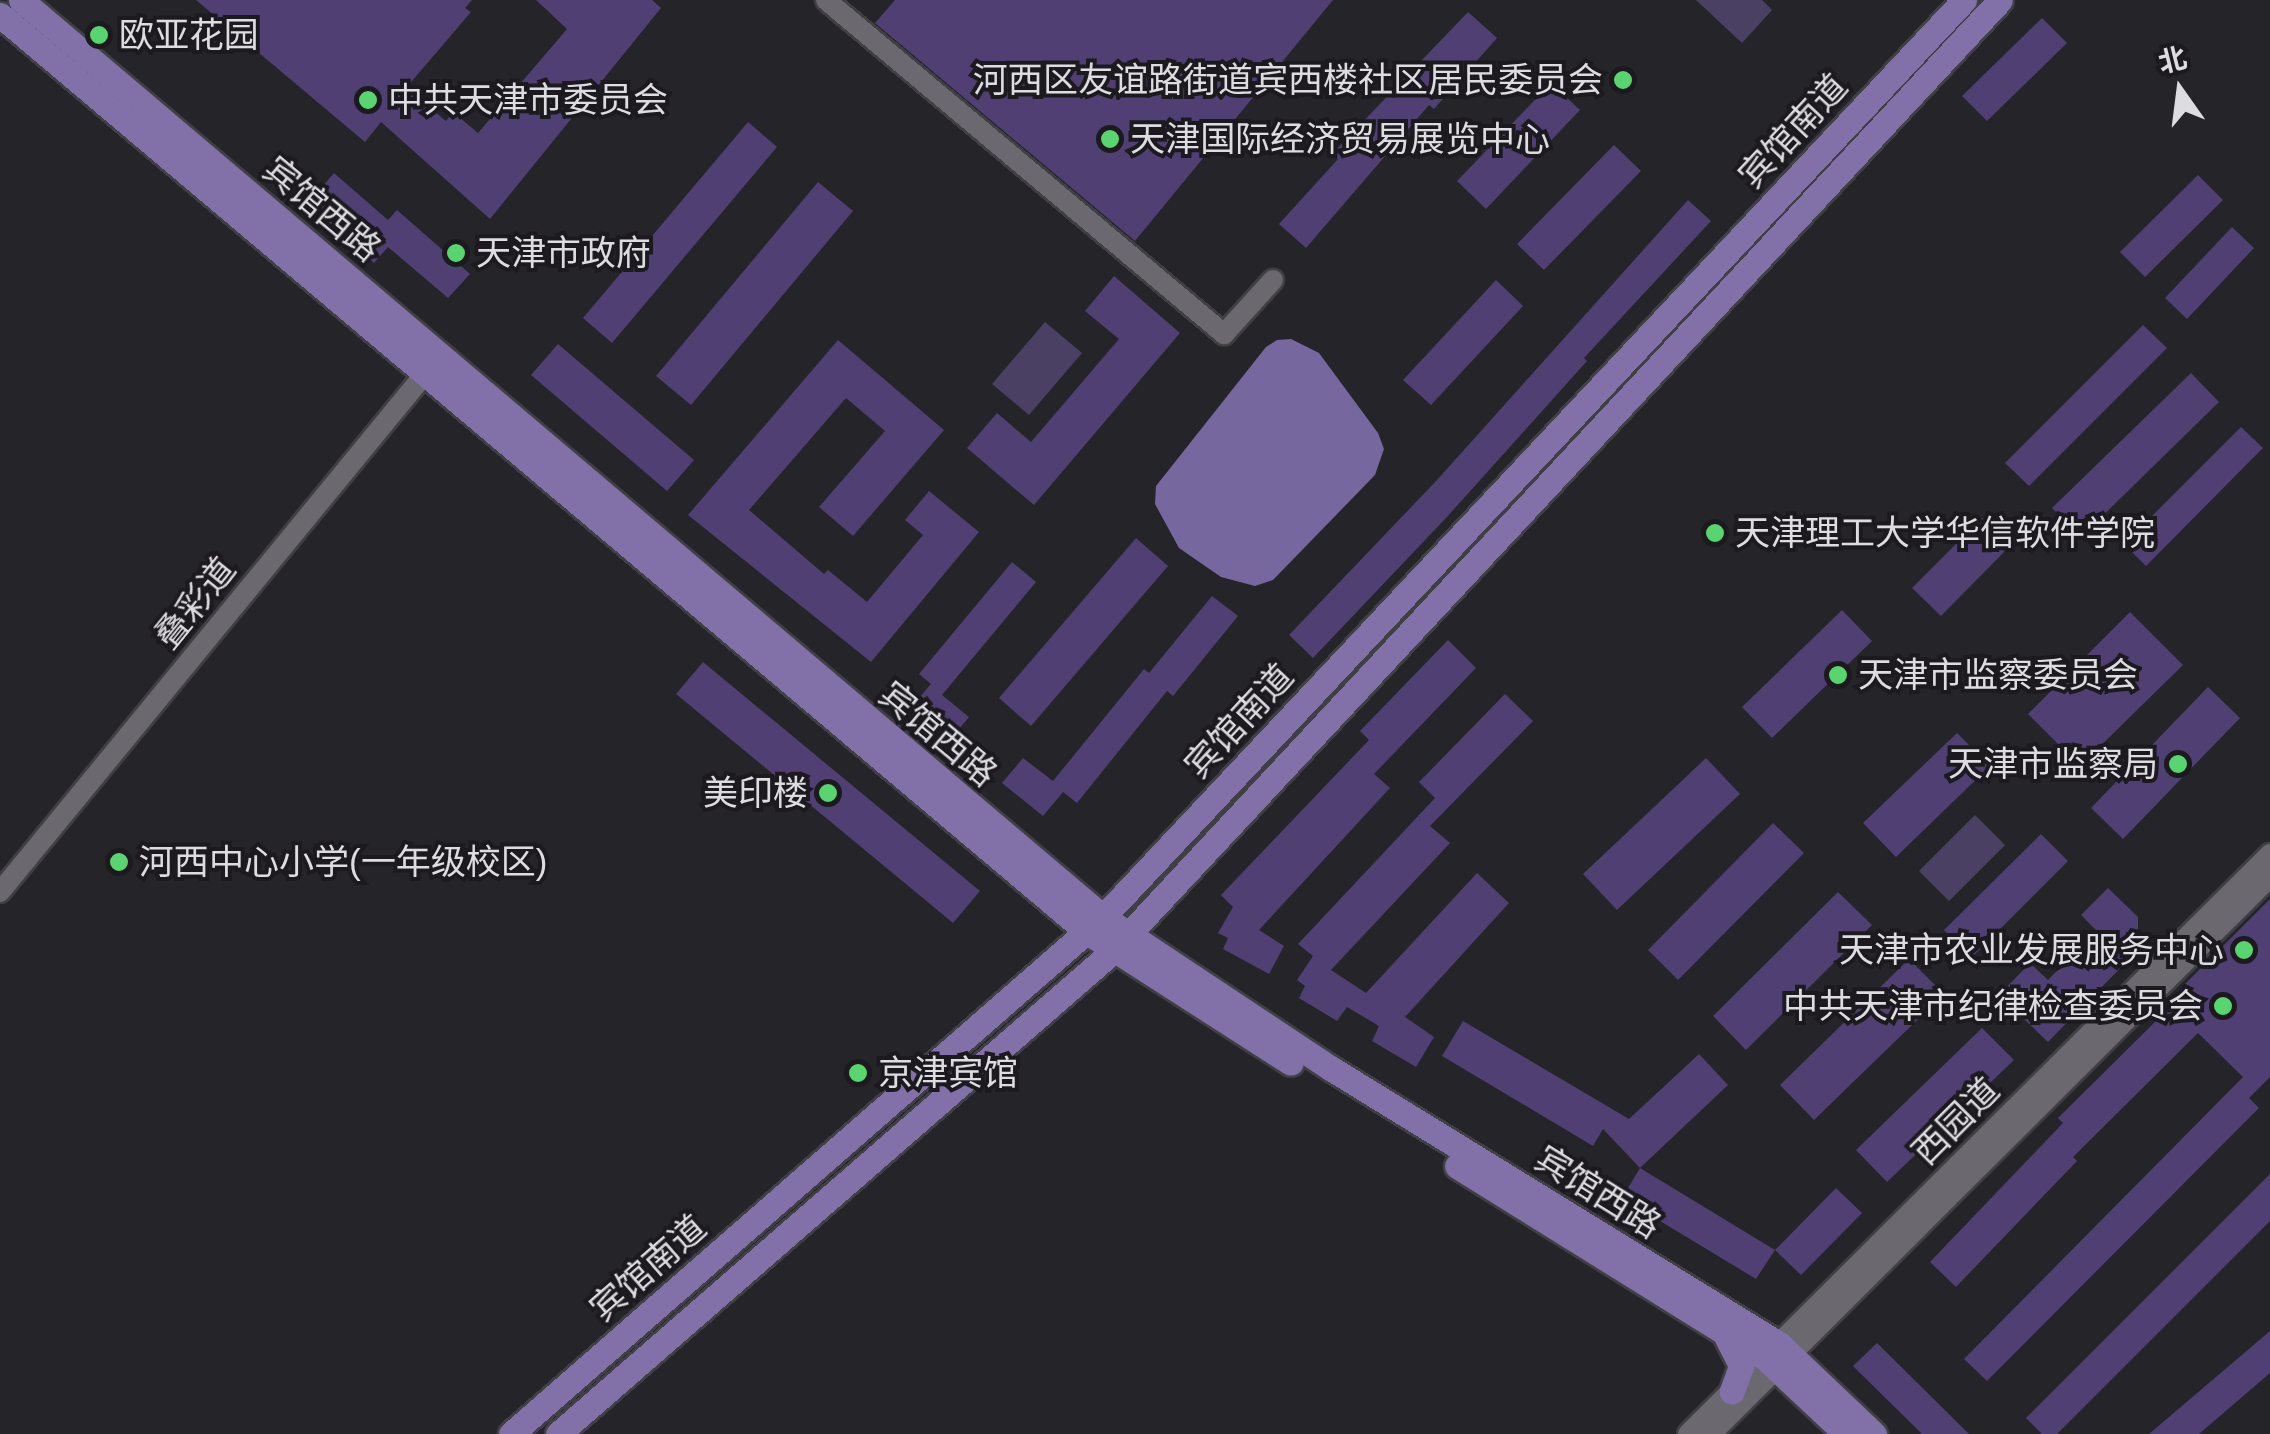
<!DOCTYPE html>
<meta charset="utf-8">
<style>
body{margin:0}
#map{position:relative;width:2270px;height:1434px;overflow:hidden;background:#252429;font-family:Helvetica,"Noto Sans SC",sans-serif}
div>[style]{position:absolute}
.green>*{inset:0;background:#4a4064}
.water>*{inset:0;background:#77679f}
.building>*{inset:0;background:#4f3f73}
.roads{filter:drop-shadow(2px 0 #403f43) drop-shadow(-2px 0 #403f43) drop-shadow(0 2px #403f43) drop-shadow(0 -2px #403f43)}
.minor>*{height:20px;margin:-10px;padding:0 10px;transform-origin:10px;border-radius:10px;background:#6b696f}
.major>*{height:25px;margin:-12.5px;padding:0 12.5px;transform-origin:12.5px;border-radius:12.5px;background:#8271a9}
.dots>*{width:28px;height:28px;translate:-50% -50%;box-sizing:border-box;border:5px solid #1c1a1f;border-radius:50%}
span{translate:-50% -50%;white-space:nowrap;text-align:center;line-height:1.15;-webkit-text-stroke:8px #1c1a1f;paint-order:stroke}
.poi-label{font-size:35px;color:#dddce0}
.left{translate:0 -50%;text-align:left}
.right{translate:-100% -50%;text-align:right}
.street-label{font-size:35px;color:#dddce0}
.north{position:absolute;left:2130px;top:40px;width:100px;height:100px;-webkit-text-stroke:8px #1c1a1f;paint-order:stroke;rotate:346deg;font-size:28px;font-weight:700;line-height:40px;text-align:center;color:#dddce0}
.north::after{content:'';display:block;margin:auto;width:35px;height:45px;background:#dddce0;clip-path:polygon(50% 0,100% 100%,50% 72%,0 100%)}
</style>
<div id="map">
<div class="green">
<div style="clip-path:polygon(1696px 0,1762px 0,1772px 10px,1742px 43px)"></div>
<div style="clip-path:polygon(1045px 322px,1082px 353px,1029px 415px,992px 384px)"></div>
<div style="clip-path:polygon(1975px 815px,2005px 845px,1949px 901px,1919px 871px)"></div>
</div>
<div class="water">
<div style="clip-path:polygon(1291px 339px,1319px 353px,1378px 433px,1384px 449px,1375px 475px,1273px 580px,1255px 586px,1221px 577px,1179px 548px,1155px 504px,1156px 486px,1266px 347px,1277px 340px)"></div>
</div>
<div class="building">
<div style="clip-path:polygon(196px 0,472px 0,465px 8px,471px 12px,406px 88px,446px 121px,453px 112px,478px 133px,567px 29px,536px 0,652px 0,661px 8px,490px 219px,381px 122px,365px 142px)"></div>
<div style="clip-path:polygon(895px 0,1333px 0,1135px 241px,875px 23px)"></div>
<div style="clip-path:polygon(1468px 12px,1497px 38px,1434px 109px,1429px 105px,1306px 248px,1279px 224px,1338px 159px,1332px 154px)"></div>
<div style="clip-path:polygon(2042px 18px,2067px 43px,1987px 121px,1962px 96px)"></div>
<div style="clip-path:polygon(1551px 83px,1580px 110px,1486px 209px,1457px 181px)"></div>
<div style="clip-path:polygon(748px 122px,777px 147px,612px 343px,583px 318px)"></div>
<div style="clip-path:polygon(1614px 145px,1641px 171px,1544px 270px,1517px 244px)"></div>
<div style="clip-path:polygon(334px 173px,388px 220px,397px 210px,470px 274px,448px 298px,388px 247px,374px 263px,307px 205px)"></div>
<div style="clip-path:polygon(2198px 175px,2223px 200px,2145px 277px,2120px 252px)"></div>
<div style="clip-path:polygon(818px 182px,853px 211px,691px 405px,656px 376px)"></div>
<div style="clip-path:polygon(1688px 200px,1711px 221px,1584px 358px,1587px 361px,1446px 518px,1313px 658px,1289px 635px,1437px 480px)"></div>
<div style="clip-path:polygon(2232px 227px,2254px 248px,2187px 319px,2165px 298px)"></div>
<div style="clip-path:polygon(1114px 276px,1180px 333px,1034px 505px,967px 448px,997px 413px,1031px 442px,1119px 339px,1085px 311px)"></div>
<div style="clip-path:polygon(1496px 280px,1523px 306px,1431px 405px,1403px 380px)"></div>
<div style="clip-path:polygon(2143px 325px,2167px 348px,2029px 486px,2005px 463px)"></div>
<div style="clip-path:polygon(838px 340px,944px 430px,853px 536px,819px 507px,885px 431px,846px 398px,749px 510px,824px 574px,828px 570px,867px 602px,923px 535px,905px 520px,929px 491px,979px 532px,871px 662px,688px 515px)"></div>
<div style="clip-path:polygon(558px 344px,694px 460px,667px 491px,531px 375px)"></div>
<div style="clip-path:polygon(2191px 373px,2219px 402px,2081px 537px,2052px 508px)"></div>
<div style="clip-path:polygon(2241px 427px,2263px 448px,2146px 566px,2124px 544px)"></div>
<div style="clip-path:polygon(1982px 518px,2010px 546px,1941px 616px,1912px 588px)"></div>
<div style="clip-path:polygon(1136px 538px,1168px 566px,1031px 726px,999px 698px)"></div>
<div style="clip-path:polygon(1012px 562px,1036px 582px,942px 695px,969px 717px,952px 738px,913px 705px,931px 684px,919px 674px)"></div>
<div style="clip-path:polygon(1212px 596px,1238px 616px,1173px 696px,1167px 691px,1077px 803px,1063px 792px,1043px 816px,1002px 783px,1023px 758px,1053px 781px,1144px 669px,1149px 673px)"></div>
<div style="clip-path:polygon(1842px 610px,1872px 641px,1772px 738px,1742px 707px)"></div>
<div style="clip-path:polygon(2130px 612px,2183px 665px,2080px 766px,2028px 714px)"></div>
<div style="clip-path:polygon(1448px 640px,1476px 668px,1374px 774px,1390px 788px,1259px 930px,1284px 946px,1269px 974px,1223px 949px,1228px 938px,1218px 933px,1233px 907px,1221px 895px,1369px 740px,1360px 731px)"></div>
<div style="clip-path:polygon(703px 662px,980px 891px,953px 923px,676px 694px)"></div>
<div style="clip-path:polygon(2208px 687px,2240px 718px,2123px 839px,2091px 808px)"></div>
<div style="clip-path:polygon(1505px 694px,1533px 721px,1430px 826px,1450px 843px,1331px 970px,1366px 993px,1477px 873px,1509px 903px,1405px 1017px,1434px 1037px,1416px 1067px,1372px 1041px,1379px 1026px,1347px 1007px,1337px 1021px,1299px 998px,1305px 986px,1297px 980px,1313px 956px,1298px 944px,1435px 798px,1419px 782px)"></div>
<div style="clip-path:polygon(1957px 733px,1990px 766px,1896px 857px,1863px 823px)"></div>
<div style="clip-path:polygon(1706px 758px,1740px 794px,1617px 910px,1583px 874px)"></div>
<div style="clip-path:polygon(1773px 823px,1804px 853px,1678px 980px,1648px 950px)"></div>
<div style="clip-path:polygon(2041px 834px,2068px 861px,1971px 958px,1944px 930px)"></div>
<div style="clip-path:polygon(2108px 888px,2138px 917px,2138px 950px,2048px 1042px,1999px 995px,2030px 963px,2048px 980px,2096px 930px,2081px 915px)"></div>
<div style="clip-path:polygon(1838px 892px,1872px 925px,1746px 1050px,1713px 1016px)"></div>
<div style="clip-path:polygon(2270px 899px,2270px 1077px,2249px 1098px,2259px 1108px,1987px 1381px,1964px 1359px,2243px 1077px,2198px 1033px,2073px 1157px,2077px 1161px,1956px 1287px,1930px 1262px,2063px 1123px,2058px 1118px,2171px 1006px,2167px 1002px)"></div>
<div style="clip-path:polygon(1909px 959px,1944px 994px,1814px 1120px,1780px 1085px)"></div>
<div style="clip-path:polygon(1463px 1021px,1629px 1119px,1699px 1054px,1728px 1085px,1640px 1168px,1603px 1129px,1593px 1146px,1442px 1056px)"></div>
<div style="clip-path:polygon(1982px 1028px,2014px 1060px,1887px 1182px,1856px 1150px)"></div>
<div style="clip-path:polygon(1640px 1168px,1775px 1250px,1756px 1279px,1622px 1198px)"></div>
<div style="clip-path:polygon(2270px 1174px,2270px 1221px,2057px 1434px,2042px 1434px,2026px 1418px)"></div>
<div style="clip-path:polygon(1836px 1188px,1862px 1213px,1801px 1275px,1775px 1250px)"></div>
<div style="clip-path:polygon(2270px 1331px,2270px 1373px,2199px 1434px,2149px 1434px)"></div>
<div style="clip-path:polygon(1877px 1343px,1969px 1434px,1922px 1434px,1853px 1366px)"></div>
</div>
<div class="roads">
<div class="minor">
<div style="left:826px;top:0;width:520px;rotate:40deg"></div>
<div style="left:1224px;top:334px;width:73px;rotate:-47.8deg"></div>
<div style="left:0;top:892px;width:683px;rotate:-50.65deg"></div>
<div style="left:1688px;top:1434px;width:822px;rotate:-44.9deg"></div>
<div style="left:1711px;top:1434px;width:789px;rotate:-44.9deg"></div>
</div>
<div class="major">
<div style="left:21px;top:0;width:1418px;rotate:40.28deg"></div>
<div style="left:1103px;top:917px;width:275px;rotate:33.6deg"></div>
<div style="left:1332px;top:1069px;width:525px;rotate:31.6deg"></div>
<div style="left:1779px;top:1344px;width:131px;rotate:43.5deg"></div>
<div style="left:0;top:15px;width:1422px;rotate:40.15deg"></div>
<div style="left:1087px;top:932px;width:242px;rotate:32.7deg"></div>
<div style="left:1457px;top:1166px;width:363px;rotate:31.9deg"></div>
<div style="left:1765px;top:1358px;width:111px;rotate:43.2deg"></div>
<div style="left:1726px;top:1336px;width:34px;rotate:63deg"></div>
<div style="left:1741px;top:1366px;width:27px;rotate:110deg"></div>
<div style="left:511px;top:1434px;width:786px;rotate:-41.13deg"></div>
<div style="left:1103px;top:917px;width:1258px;rotate:-46.8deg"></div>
<div style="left:558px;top:1434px;width:736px;rotate:-41.03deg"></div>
<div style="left:1113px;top:951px;width:1300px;rotate:-46.99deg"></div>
</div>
</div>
<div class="dots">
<div style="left:99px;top:35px;background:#59d56f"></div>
<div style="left:1623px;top:80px;background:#59d56f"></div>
<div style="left:368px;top:100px;background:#59d56f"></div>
<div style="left:1110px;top:139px;background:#59d56f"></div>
<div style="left:456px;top:253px;background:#59d56f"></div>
<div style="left:1715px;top:533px;background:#59d56f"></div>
<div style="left:1838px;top:675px;background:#59d56f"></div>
<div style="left:2178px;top:764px;background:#59d56f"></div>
<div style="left:828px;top:793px;background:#59d56f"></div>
<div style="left:119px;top:862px;background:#59d56f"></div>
<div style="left:2244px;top:950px;background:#59d56f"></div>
<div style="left:2223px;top:1006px;background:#59d56f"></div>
<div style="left:858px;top:1073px;background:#59d56f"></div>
</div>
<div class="poi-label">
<span class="left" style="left:119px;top:35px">欧亚花园</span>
<span class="right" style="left:1603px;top:80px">河西区友谊路街道宾西楼社区居民委员会</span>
<span class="left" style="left:388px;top:100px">中共天津市委员会</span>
<span class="left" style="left:1130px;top:139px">天津国际经济贸易展览中心</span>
<span class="left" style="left:476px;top:253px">天津市政府</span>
<span class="left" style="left:1735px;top:533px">天津理工大学华信软件学院</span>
<span class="left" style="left:1858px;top:675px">天津市监察委员会</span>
<span class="right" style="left:2158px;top:764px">天津市监察局</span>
<span class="right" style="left:808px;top:793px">美印楼</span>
<span class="left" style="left:139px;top:862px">河西中心小学(一年级校区)</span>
<span class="right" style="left:2224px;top:950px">天津市农业发展服务中心</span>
<span class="right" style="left:2203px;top:1006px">中共天津市纪律检查委员会</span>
<span class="left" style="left:878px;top:1073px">京津宾馆</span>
</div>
<div class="street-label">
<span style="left:1793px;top:131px;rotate:-47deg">宾馆南道</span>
<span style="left:322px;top:209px;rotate:40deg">宾馆西路</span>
<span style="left:195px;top:603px;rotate:-51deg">叠彩道</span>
<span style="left:1239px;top:721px;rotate:-47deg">宾馆南道</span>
<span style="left:938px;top:734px;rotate:40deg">宾馆西路</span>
<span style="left:1956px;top:1121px;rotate:-45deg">西园道</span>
<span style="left:1598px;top:1192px;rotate:32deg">宾馆西路</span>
<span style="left:648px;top:1268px;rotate:-41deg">宾馆南道</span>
</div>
<div class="north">北</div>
</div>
